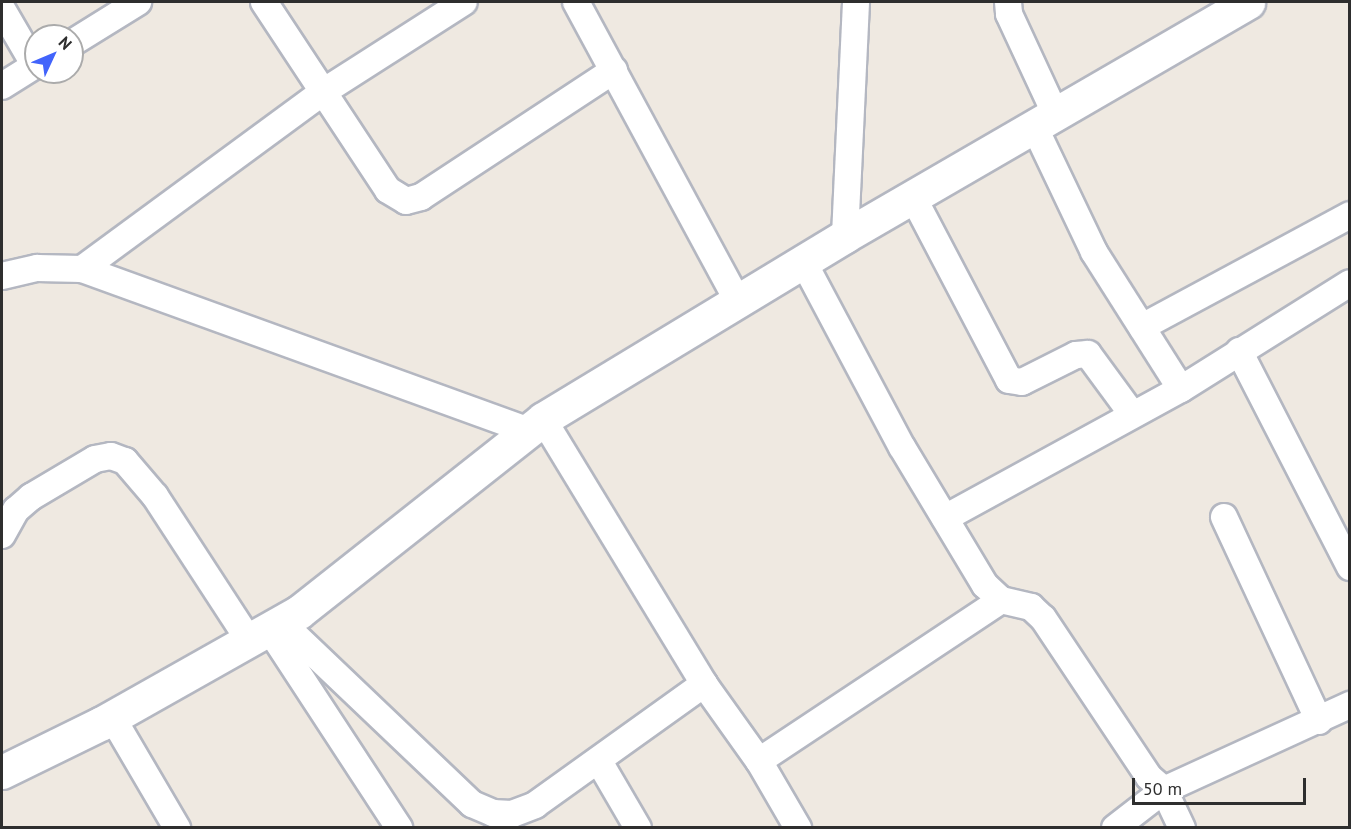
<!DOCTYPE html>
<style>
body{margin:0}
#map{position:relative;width:1351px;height:829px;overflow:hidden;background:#efe9e1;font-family:"PT Sans",sans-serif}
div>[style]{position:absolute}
.roads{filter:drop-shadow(2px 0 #b4b7c1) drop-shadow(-2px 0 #b4b7c1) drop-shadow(0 2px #b4b7c1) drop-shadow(0 -2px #b4b7c1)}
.minor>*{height:26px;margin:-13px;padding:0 13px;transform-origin:13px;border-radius:13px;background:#fff}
.secondary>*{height:33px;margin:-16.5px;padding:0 16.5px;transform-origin:16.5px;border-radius:16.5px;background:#fff}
span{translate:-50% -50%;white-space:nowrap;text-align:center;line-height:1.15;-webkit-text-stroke:5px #fff;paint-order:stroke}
.frame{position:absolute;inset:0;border:3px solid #2e2e2e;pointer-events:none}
.north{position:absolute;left:24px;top:24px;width:60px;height:60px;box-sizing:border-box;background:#fff;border:2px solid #ababab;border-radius:50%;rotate:46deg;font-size:16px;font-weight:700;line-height:24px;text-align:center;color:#2e2e2e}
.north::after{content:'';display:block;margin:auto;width:21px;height:27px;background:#4264fb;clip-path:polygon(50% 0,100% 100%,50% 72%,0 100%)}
.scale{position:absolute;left:1132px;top:778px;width:174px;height:27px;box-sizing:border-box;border:3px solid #2e2e2e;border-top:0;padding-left:8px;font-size:18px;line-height:21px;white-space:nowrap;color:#2e2e2e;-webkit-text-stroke:4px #fff;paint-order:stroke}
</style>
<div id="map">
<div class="roads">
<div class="minor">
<div style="left:264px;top:2px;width:225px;rotate:56.6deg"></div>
<div style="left:388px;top:190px;width:21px;rotate:31deg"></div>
<div style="left:406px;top:201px;width:16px;rotate:-15deg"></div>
<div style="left:421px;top:197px;width:231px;rotate:-33.3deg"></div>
<div style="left:576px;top:2px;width:341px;rotate:61.6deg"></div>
<div style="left:1008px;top:2px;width:12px;rotate:85deg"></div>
<div style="left:1009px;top:14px;width:109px;rotate:65.1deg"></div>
<div style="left:2px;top:9px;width:66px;rotate:59.9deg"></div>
<div style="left:72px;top:43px;width:78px;rotate:-31.8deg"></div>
<div style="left:2px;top:86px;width:40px;rotate:-32deg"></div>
<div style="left:1034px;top:126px;width:140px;rotate:64.5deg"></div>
<div style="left:1094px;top:252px;width:162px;rotate:57.6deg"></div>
<div style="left:914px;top:199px;width:204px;rotate:62.3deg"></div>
<div style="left:1009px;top:380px;width:13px;rotate:9deg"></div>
<div style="left:1022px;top:382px;width:60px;rotate:-26.6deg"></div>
<div style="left:1076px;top:355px;width:12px;rotate:-5deg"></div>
<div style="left:1088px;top:354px;width:74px;rotate:53.7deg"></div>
<div style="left:845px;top:236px;width:234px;rotate:-87.3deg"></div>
<div style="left:804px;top:263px;width:208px;rotate:62deg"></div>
<div style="left:902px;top:447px;width:161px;rotate:59deg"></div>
<div style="left:985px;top:585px;width:22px;rotate:43deg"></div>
<div style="left:1001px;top:600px;width:31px;rotate:13deg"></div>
<div style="left:1031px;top:607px;width:16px;rotate:43deg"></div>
<div style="left:1043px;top:618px;width:191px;rotate:56.3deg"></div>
<div style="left:1149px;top:777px;width:20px;rotate:41deg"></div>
<div style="left:1164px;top:790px;width:205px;rotate:-24.6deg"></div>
<div style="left:82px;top:269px;width:299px;rotate:-36.3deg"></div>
<div style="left:323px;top:92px;width:167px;rotate:-32.6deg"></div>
<div style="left:2px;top:276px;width:36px;rotate:-13deg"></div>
<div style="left:37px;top:268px;width:45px;rotate:1.3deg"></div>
<div style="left:82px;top:269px;width:473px;rotate:19.9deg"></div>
<div style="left:1142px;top:327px;width:236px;rotate:-28.3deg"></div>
<div style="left:1239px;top:351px;width:243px;rotate:62.8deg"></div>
<div style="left:543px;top:419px;width:310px;rotate:58.7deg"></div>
<div style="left:704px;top:684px;width:95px;rotate:54.5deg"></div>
<div style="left:759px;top:761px;width:78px;rotate:59.8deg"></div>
<div style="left:1224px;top:517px;width:225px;rotate:65deg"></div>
<div style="left:945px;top:518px;width:269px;rotate:-28.7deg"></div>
<div style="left:1181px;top:389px;width:199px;rotate:-32.1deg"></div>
<div style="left:2px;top:535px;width:29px;rotate:-61deg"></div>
<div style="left:16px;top:510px;width:20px;rotate:-41deg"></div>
<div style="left:31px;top:497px;width:74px;rotate:-30.7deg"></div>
<div style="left:95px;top:459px;width:16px;rotate:-11deg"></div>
<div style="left:111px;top:456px;width:15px;rotate:20deg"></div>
<div style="left:125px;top:461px;width:46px;rotate:49.4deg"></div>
<div style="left:155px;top:496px;width:172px;rotate:56.9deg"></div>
<div style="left:281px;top:622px;width:264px;rotate:43.6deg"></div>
<div style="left:472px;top:804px;width:23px;rotate:23deg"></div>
<div style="left:493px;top:813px;width:19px;rotate:3deg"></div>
<div style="left:512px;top:814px;width:25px;rotate:-21deg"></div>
<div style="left:535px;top:805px;width:208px;rotate:-35.6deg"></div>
<div style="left:269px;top:629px;width:238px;rotate:56.8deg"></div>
<div style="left:112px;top:717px;width:129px;rotate:59.6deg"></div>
<div style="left:759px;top:761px;width:291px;rotate:-33.6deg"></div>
<div style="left:600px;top:763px;width:75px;rotate:59.7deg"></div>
<div style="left:1115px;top:828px;width:62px;rotate:-37.8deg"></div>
<div style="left:1164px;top:790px;width:42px;rotate:64.7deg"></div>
</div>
<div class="secondary">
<div style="left:2px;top:772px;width:111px;rotate:-26.1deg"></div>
<div style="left:102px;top:723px;width:226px;rotate:-29.4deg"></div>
<div style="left:299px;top:612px;width:311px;rotate:-38.3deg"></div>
<div style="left:543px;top:419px;width:353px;rotate:-31.2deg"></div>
<div style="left:845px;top:236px;width:466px;rotate:-30.1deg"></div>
</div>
</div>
<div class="frame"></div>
<div class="north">N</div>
<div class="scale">50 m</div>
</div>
